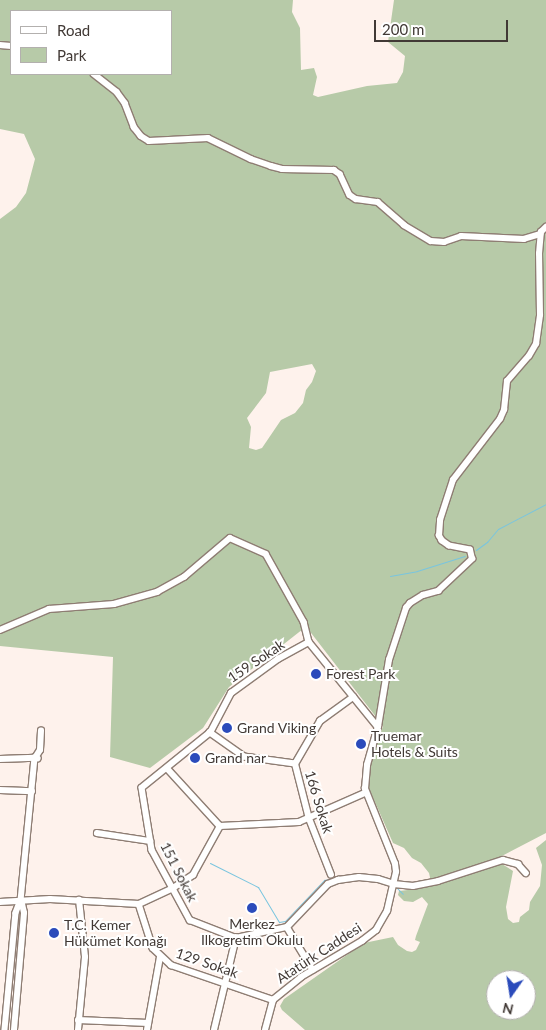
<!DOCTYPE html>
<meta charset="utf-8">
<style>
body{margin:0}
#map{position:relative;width:546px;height:1030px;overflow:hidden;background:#fef2ec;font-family:Lato,sans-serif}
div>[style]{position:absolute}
.green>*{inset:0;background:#b7caa8}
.stream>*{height:1px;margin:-0.5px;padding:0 0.5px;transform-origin:0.5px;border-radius:0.5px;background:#79c5df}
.roads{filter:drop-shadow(1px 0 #8e7d73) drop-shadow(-1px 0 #8e7d73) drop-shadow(0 1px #8e7d73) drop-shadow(0 -1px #8e7d73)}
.minor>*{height:5.5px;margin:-2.75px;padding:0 2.75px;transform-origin:2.75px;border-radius:2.75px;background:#fff}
.dots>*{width:14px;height:14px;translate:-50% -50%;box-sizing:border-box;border:2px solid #fff;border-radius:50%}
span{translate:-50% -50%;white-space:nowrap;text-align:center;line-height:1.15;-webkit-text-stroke:4px #fff;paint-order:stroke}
.street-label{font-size:14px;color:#413935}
.poi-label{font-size:14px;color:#413935}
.left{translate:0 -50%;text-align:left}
.legend{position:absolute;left:10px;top:10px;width:162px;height:65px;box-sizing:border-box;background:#fff;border:1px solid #b3b0ae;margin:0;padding:6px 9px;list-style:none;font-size:15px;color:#413935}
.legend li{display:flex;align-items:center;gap:10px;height:25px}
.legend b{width:25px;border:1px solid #b3b0ae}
.north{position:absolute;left:486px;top:970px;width:50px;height:50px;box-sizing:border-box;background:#fff;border:1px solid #b3b0ae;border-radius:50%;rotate:193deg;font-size:14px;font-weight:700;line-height:20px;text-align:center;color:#413935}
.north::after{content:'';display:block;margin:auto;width:18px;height:22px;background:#2b4bbb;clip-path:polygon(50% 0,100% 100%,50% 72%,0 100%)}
.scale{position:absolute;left:374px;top:20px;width:134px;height:22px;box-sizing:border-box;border:2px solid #413935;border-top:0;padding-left:6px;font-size:15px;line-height:18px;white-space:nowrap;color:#413935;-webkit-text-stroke:4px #fff;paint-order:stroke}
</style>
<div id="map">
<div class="green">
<div style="clip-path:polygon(evenodd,0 0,293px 0,292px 12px,300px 28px,301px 70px,314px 68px,317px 77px,313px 95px,318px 97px,367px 86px,397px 83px,403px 72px,405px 56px,388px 42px,394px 0,546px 0,546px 833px,498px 858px,502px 864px,513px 871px,506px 907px,508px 919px,513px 923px,519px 922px,520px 917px,529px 910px,530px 902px,540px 886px,542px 865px,536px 848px,546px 840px,546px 1030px,305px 1030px,282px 1010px,280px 1006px,284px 999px,364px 943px,393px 937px,398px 945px,407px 951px,412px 952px,416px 950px,420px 942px,415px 940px,416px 936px,428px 904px,422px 897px,413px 902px,404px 901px,398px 895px,399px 891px,417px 889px,431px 882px,429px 873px,421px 863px,412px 858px,404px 848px,393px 843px,367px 784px,370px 764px,383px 726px,308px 629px,303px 629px,229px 687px,203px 728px,150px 768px,110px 757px,113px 657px,0 646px,0 219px,16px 207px,26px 193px,35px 159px,24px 134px,0 129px,0 0,11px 11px,171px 11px,171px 74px,11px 74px,11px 11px,0 0,312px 364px,316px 371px,312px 382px,306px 390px,303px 403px,295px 413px,281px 420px,262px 448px,256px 450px,249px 448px,251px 427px,247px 418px,266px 393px,270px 372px,312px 364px,0 0,496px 980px,526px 980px,526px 1010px,496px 1010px,496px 980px)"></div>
</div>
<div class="stream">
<div style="left:476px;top:550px;width:14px;rotate:-36deg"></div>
<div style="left:487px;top:542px;width:17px;rotate:-50deg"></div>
<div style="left:498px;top:529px;width:54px;rotate:-27.5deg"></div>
<div style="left:390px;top:576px;width:27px;rotate:-10deg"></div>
<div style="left:417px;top:571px;width:50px;rotate:-17.4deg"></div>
<div style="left:210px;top:863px;width:54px;rotate:26.6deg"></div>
<div style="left:258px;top:887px;width:41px;rotate:59deg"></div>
<div style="left:279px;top:922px;width:6px;rotate:-9deg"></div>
<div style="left:285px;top:921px;width:57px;rotate:-46.4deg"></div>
<div style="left:324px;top:880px;width:12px;rotate:-9deg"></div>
<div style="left:365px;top:875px;width:13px"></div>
<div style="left:378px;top:875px;width:15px;rotate:23deg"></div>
<div style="left:395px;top:886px;width:11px;rotate:45deg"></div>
</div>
<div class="roads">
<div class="minor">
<div style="left:0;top:45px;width:11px;rotate:5deg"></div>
<div style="left:94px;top:74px;width:29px;rotate:38deg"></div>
<div style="left:117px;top:92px;width:14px;rotate:54deg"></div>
<div style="left:125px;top:103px;width:26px;rotate:69deg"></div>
<div style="left:134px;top:127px;width:11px;rotate:52deg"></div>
<div style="left:141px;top:136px;width:9px;rotate:32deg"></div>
<div style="left:149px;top:141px;width:59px;rotate:-2.9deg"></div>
<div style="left:208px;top:138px;width:48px;rotate:26deg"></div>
<div style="left:251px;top:159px;width:21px;rotate:19deg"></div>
<div style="left:271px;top:166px;width:11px;rotate:15deg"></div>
<div style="left:282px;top:169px;width:52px;rotate:1.1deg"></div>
<div style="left:334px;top:170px;width:7px;rotate:34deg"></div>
<div style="left:340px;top:174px;width:23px;rotate:65deg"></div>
<div style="left:350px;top:195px;width:7px;rotate:34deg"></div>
<div style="left:356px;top:199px;width:22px;rotate:8deg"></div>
<div style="left:378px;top:202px;width:35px;rotate:41deg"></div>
<div style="left:404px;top:225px;width:31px;rotate:31deg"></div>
<div style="left:431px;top:241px;width:13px;rotate:4deg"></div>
<div style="left:444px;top:242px;width:18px;rotate:-19deg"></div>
<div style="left:461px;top:236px;width:63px;rotate:2.7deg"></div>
<div style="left:524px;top:239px;width:17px;rotate:-17deg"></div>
<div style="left:0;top:630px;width:53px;rotate:-23.2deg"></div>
<div style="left:49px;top:609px;width:65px;rotate:-4.4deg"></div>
<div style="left:114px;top:604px;width:45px;rotate:-15.6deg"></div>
<div style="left:157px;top:592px;width:31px;rotate:-29deg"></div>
<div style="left:184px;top:577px;width:60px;rotate:-40.3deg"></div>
<div style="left:230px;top:538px;width:39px;rotate:24deg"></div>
<div style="left:266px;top:554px;width:78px;rotate:60.8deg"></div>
<div style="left:304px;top:622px;width:21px;rotate:76deg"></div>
<div style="left:309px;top:642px;width:109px;rotate:50.9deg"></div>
<div style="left:210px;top:733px;width:45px;rotate:-62.3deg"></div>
<div style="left:231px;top:693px;width:58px;rotate:-35.9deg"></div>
<div style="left:278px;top:659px;width:35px;rotate:-29deg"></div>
<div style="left:0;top:759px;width:35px;rotate:-2deg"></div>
<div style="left:35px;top:758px;width:143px;rotate:95.6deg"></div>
<div style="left:21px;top:900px;width:14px;rotate:111deg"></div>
<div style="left:16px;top:913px;width:118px;rotate:95.4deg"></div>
<div style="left:38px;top:759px;width:3px;rotate:-162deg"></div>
<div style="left:35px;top:758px;width:9px;rotate:-58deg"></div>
<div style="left:40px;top:750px;width:19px;rotate:-87deg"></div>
<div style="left:295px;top:764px;width:51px;rotate:-172.2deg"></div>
<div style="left:244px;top:757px;width:42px;rotate:-144.8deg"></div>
<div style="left:210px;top:733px;width:87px;rotate:141deg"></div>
<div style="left:142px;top:788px;width:63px;rotate:80.8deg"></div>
<div style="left:152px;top:850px;width:80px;rotate:61.5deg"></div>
<div style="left:190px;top:920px;width:49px;rotate:21.4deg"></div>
<div style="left:236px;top:938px;width:52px;rotate:-12.2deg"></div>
<div style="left:287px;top:927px;width:59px;rotate:-46.4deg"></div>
<div style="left:328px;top:884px;width:11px;rotate:-22deg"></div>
<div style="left:338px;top:880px;width:21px;rotate:-8deg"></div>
<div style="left:359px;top:877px;width:19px;rotate:6deg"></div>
<div style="left:378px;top:879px;width:17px;rotate:17deg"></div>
<div style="left:394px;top:884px;width:19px;rotate:6deg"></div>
<div style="left:413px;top:886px;width:25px;rotate:-11deg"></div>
<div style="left:438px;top:881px;width:68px;rotate:-17.9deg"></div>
<div style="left:503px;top:860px;width:16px;rotate:15deg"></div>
<div style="left:518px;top:864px;width:12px;rotate:48deg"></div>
<div style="left:167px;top:768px;width:79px;rotate:47.6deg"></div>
<div style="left:0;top:790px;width:32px;rotate:2deg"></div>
<div style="left:97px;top:833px;width:54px;rotate:8.6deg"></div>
<div style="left:331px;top:875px;width:60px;rotate:-111.4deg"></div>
<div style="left:309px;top:819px;width:57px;rotate:-104.3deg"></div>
<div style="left:295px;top:764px;width:50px;rotate:-59.8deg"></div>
<div style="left:320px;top:721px;width:41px;rotate:-36deg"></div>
<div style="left:0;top:902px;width:50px;rotate:-3.4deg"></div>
<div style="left:50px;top:899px;width:89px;rotate:3.2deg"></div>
<div style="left:139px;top:904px;width:38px;rotate:-25deg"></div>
<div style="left:173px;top:888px;width:24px;rotate:-33deg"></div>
<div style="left:193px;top:875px;width:56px;rotate:-61.1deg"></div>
<div style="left:220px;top:826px;width:79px;rotate:-2.9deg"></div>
<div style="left:299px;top:822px;width:72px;rotate:-23.7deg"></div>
<div style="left:139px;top:904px;width:46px;rotate:72.3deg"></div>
<div style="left:153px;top:948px;width:25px;rotate:43deg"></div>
<div style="left:171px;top:965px;width:108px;rotate:18.9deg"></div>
<div style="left:287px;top:927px;width:50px;rotate:58.8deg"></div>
<div style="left:78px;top:1020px;width:70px;rotate:2.5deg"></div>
<div style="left:14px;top:1030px;width:117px;rotate:-85.1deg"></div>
<div style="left:24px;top:913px;width:13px;rotate:-103deg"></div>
<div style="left:78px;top:1030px;width:73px;rotate:-84.5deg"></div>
<div style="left:85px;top:957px;width:57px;rotate:-96deg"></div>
<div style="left:147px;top:1030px;width:74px;rotate:-79.9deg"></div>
<div style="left:214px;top:1030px;width:95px;rotate:-76.6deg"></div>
<div style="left:265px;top:1030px;width:31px;rotate:-75deg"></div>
<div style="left:273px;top:1000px;width:36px;rotate:-39deg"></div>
<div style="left:301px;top:977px;width:71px;rotate:-30.5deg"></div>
<div style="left:362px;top:941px;width:18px;rotate:-38deg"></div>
<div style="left:376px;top:930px;width:22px;rotate:-60deg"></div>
<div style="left:387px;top:911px;width:40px;rotate:-77deg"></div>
<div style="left:396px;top:872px;width:8px;rotate:-97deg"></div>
<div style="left:395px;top:864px;width:81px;rotate:-111.8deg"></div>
<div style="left:365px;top:789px;width:24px;rotate:-85deg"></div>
<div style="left:367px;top:765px;width:40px;rotate:-74deg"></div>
<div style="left:378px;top:727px;width:68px;rotate:-80.7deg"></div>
<div style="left:389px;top:660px;width:55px;rotate:-71.9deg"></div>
<div style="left:406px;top:608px;width:6px;rotate:-51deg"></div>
<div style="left:410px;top:603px;width:15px;rotate:-32deg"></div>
<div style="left:423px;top:595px;width:16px;rotate:-15deg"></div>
<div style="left:438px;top:591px;width:47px;rotate:-43.3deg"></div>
<div style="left:472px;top:559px;width:9px;rotate:-103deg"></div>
<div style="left:470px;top:550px;width:21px;rotate:-169deg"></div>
<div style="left:449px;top:546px;width:9px;rotate:-144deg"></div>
<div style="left:442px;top:541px;width:6px;rotate:-121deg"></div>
<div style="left:439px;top:536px;width:16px;rotate:-86deg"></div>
<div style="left:440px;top:520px;width:42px;rotate:-72deg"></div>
<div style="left:453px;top:480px;width:77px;rotate:-52.4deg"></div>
<div style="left:500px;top:419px;width:10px;rotate:-66deg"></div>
<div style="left:504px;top:410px;width:29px;rotate:-84deg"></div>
<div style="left:507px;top:381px;width:33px;rotate:-49deg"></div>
<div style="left:529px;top:356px;width:14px;rotate:-60deg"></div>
<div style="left:536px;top:344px;width:29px;rotate:-82deg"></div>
<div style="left:540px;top:315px;width:61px;rotate:-90.9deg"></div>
<div style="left:539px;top:254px;width:22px;rotate:-85deg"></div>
<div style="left:541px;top:232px;width:7px;rotate:-45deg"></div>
</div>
</div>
<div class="dots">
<div style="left:316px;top:674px;background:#2b4bbb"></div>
<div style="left:227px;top:728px;background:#2b4bbb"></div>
<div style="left:361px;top:744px;background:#2b4bbb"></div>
<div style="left:195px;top:758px;background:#2b4bbb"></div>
<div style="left:252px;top:908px;background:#2b4bbb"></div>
<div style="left:54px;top:933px;background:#2b4bbb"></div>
</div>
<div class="street-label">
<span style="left:256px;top:661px;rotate:-34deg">159 Sokak</span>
<span style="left:319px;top:802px;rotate:73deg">166 Sokak</span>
<span style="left:179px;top:872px;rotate:63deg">151 Sokak</span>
<span style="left:319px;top:953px;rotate:-33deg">Atatürk Caddesi</span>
<span style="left:207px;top:963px;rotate:19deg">129 Sokak</span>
</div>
<div class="poi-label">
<span class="left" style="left:326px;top:674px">Forest Park</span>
<span class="left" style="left:237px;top:728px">Grand Viking</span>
<span class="left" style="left:371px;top:744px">Truemar<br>Hotels &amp; Suits</span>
<span class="left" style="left:205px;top:758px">Grand nar</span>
<span style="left:252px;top:932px">Merkez<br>Ilkogretim Okulu</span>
<span class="left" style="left:64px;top:933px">T.C. Kemer<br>Hükümet Konağı</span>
</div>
<ul class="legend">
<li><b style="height:6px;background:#fff"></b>Road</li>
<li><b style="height:14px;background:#b7caa8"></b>Park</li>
</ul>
<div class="north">N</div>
<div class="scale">200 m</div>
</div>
